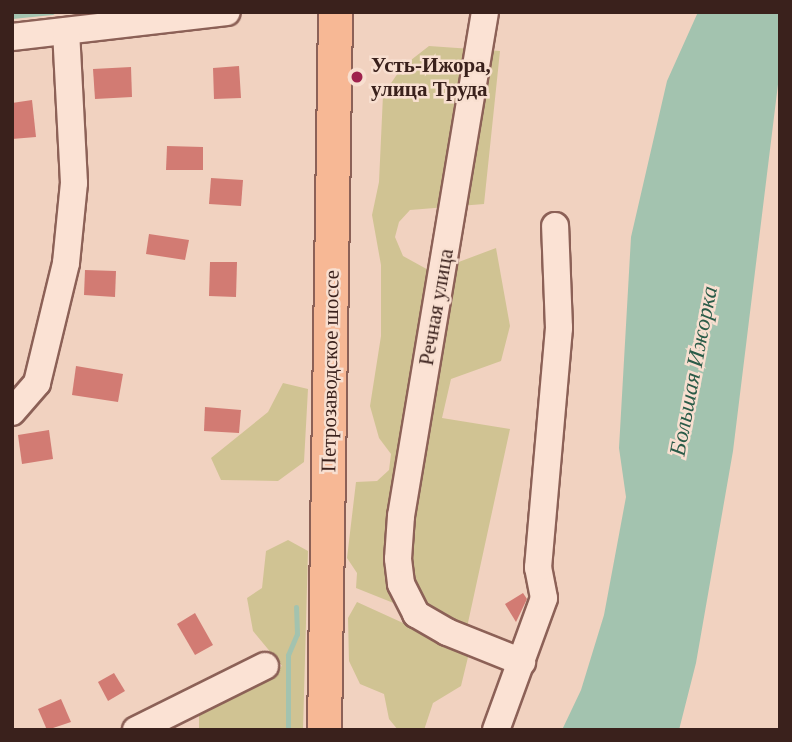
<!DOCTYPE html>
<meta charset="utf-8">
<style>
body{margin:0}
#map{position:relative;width:792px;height:742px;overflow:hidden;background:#f1d2c0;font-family:Georgia,serif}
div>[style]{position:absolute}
.green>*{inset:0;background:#d0c393}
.water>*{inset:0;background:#a3c3af}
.stream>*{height:5px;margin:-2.5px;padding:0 2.5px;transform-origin:2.5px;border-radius:2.5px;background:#a3c3af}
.building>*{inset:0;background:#d27b73}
.roads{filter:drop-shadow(2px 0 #8c6157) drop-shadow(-2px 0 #8c6157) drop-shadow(0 2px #8c6157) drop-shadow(0 -2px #8c6157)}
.minor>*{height:26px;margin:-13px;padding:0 13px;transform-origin:13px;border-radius:13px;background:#fbe2d4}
.major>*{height:33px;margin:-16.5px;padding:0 16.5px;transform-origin:16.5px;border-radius:16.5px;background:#f7b895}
.dots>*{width:19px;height:19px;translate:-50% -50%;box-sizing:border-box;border:4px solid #f8dfd0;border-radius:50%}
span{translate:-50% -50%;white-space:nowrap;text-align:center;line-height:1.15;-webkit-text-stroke:5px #f8dfd0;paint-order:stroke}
.poi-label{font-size:21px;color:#3a211c;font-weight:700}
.left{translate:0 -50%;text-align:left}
.street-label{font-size:21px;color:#3a211c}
.water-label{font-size:23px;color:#2a5b48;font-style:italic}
.frame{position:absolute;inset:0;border:14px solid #3a211c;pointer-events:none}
</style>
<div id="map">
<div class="green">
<div style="clip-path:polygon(429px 46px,500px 51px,484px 204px,410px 210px,399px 222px,395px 237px,403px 256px,432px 272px,496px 248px,510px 326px,501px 361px,451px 379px,442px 418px,510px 429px,466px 632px,356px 588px,357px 573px,347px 558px,356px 482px,377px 481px,389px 470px,391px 454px,379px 438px,370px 406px,381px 336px,381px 265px,372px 215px,379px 182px,383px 95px,402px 67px)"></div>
<div style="clip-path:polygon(283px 383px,308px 389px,304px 462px,278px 481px,221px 480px,211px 458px,268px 412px)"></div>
<div style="clip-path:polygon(288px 540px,308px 551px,303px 730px,199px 730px,199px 710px,282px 666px,253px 631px,247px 598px,262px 588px,266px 551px)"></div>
<div style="clip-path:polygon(357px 602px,469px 653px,461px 686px,433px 703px,424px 730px,398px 730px,389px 719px,384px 694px,360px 684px,349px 661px,348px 618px)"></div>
</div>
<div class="water">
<div style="clip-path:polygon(698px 12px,780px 12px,780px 68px,733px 451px,696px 663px,679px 730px,562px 730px,581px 690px,604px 615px,626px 497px,619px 448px,631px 237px,667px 81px)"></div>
</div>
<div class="stream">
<div style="left:12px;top:16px;width:40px;rotate:-5.7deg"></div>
<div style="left:288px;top:730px;width:75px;rotate:-90deg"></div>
<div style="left:288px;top:655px;width:23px;rotate:-67deg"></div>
<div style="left:297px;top:634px;width:27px;rotate:-92deg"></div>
</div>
<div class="building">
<div style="clip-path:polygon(239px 66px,241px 98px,214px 99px,213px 68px)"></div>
<div style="clip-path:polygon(131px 67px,132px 97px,95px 99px,93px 69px)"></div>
<div style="clip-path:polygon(32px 100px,36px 137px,12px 139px,12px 103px)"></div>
<div style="clip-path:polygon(167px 146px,203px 147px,203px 170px,166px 170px)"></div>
<div style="clip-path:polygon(211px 178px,243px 180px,241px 206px,209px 204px)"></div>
<div style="clip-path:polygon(149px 234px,189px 240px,185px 260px,146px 254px)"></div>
<div style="clip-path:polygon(210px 262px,237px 262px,236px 297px,209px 296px)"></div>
<div style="clip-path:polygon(85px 270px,116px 271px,115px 297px,84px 295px)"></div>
<div style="clip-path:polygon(76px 366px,123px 374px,118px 402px,72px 395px)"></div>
<div style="clip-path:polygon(205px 407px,241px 410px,239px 433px,204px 431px)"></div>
<div style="clip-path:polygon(49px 430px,53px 459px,22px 464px,18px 435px)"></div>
<div style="clip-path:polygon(523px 593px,527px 599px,516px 622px,505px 604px)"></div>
<div style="clip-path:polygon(195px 613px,213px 645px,195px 655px,177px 624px)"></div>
<div style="clip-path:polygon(114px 673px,125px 691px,108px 701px,98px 682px)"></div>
<div style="clip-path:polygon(61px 699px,71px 722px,47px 730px,38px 709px)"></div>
</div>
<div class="roads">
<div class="minor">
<div style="left:485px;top:12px;width:511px;rotate:99.46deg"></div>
<div style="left:401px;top:516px;width:43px;rotate:94deg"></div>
<div style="left:398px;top:559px;width:25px;rotate:83deg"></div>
<div style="left:401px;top:584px;width:34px;rotate:63deg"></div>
<div style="left:416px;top:614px;width:36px;rotate:30deg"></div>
<div style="left:447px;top:632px;width:81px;rotate:21.8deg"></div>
<div style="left:12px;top:37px;width:216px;rotate:-6.6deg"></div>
<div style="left:12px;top:412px;width:38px;rotate:-49deg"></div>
<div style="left:37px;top:383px;width:123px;rotate:-76.4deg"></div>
<div style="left:66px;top:263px;width:80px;rotate:-84.3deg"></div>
<div style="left:74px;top:183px;width:152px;rotate:-93deg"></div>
<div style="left:136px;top:730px;width:144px;rotate:-26.4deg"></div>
<div style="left:496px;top:730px;width:140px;rotate:-70deg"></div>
<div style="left:544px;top:598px;width:31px;rotate:-101deg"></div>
<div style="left:538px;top:568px;width:241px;rotate:-85deg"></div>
<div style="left:559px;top:328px;width:102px;rotate:-92.2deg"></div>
</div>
<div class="major">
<div style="left:324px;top:730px;width:718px;rotate:-89.12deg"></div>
</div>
</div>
<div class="dots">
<div style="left:357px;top:77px;background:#9f224d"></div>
</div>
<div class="poi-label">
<span class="left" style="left:371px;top:77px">Усть-Ижора,<br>улица Труда</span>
</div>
<div class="street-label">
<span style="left:436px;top:307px;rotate:-80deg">Речная улица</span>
<span style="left:330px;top:371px;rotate:-89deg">Петрозаводское шоссе</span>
</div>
<div class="water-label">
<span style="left:694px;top:371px;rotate:-79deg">Большая Ижорка</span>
</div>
<div class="frame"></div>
</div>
